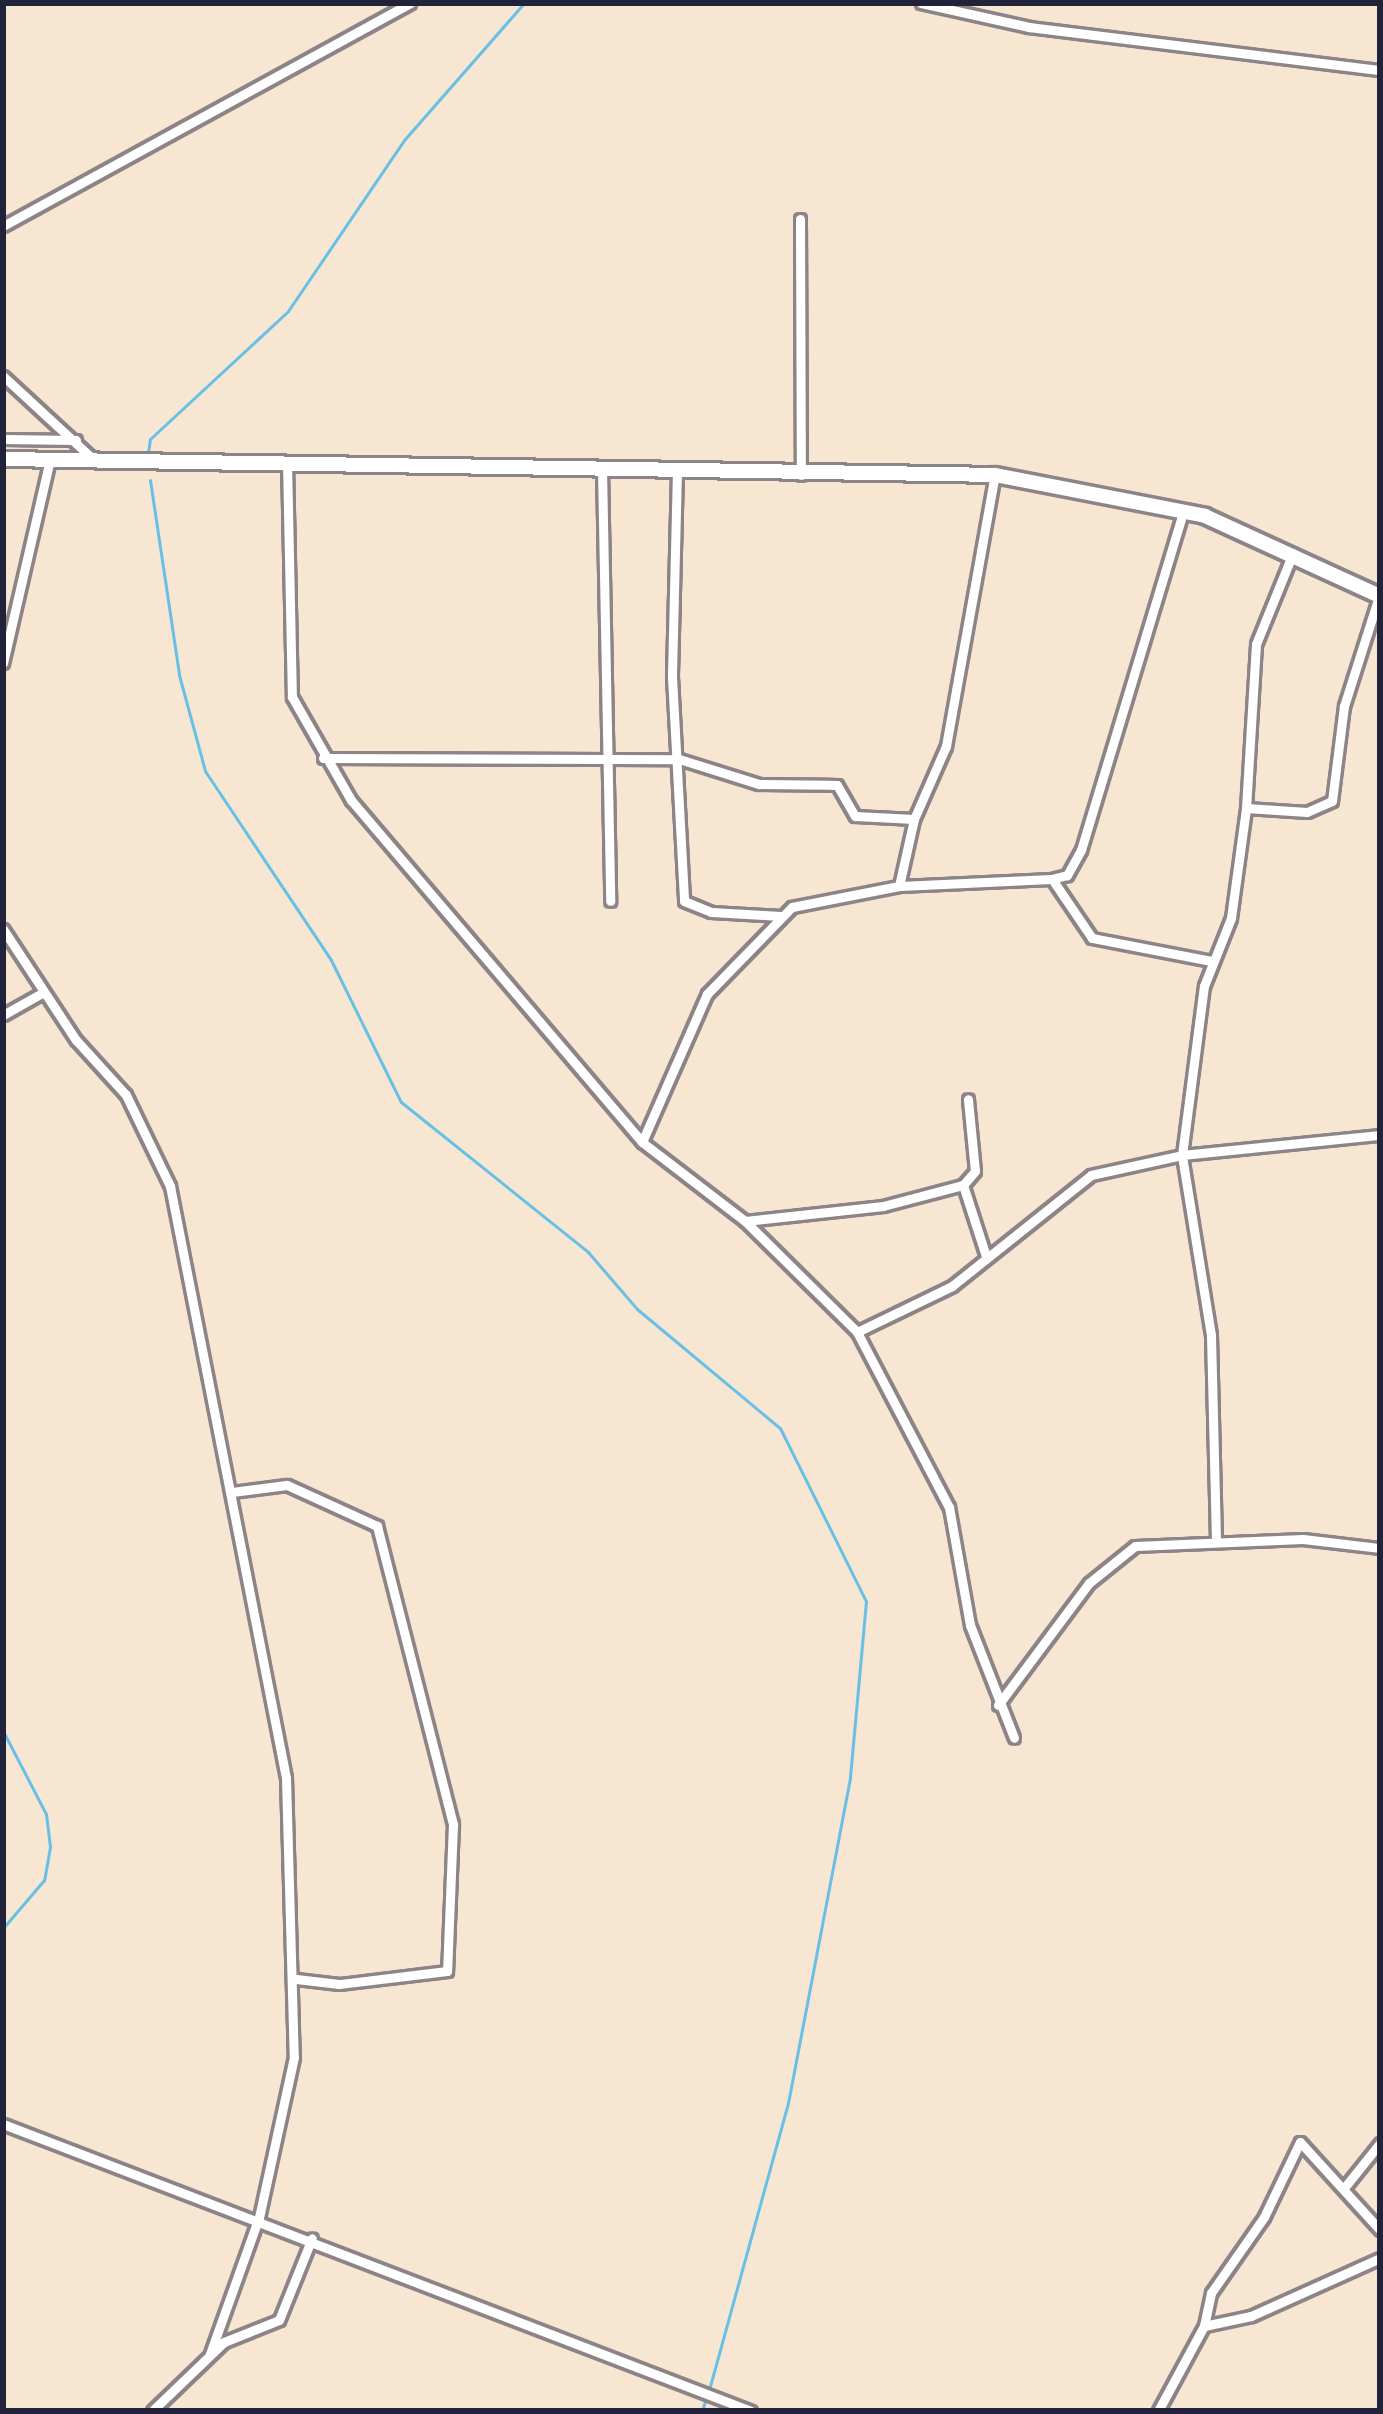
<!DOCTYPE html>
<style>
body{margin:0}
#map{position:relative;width:1383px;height:2414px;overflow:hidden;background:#f7e6d1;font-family:"Indie Flower",sans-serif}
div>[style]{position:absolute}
.stream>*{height:3px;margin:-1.5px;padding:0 1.5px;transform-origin:1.5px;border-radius:1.5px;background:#68c0e6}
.roads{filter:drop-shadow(3px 0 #8c8486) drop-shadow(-3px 0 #8c8486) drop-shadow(0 3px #8c8486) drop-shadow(0 -3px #8c8486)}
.minor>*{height:9px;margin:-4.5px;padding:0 4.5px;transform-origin:4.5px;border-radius:4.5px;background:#fff}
.highway>*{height:14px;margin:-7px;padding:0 7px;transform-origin:7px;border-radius:7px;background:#fff}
span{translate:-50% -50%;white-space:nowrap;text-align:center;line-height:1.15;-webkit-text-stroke:12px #fdfcf7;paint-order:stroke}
.frame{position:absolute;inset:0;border:6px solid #22223b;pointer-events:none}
</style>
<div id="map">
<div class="stream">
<div style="left:148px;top:453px;width:14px;rotate:-82deg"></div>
<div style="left:150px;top:439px;width:188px;rotate:-42.8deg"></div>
<div style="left:288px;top:311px;width:208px;rotate:-55.8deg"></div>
<div style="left:405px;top:139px;width:181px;rotate:-48.8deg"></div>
<div style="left:150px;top:480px;width:197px;rotate:81.5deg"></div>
<div style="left:179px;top:675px;width:99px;rotate:74.8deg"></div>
<div style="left:205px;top:771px;width:227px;rotate:56.3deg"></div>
<div style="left:331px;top:960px;width:158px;rotate:63.8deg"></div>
<div style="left:401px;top:1102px;width:240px;rotate:38.7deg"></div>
<div style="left:588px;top:1252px;width:75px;rotate:49.3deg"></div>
<div style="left:637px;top:1309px;width:186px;rotate:39.8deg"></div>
<div style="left:780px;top:1428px;width:193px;rotate:63.6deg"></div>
<div style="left:866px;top:1601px;width:178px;rotate:95.2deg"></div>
<div style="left:850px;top:1778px;width:331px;rotate:100.8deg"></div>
<div style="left:788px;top:2103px;width:297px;rotate:105.4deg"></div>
<div style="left:3px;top:1731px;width:93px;rotate:62.6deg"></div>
<div style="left:46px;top:1814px;width:33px;rotate:83deg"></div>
<div style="left:50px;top:1847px;width:34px;rotate:100deg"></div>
<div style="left:44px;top:1880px;width:63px;rotate:130.5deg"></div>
<div style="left:702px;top:2411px;width:14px;rotate:-73deg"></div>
</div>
<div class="roads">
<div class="minor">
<div style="left:921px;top:3px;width:111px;rotate:12.5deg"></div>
<div style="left:1029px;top:27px;width:354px;rotate:7deg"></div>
<div style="left:800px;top:219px;width:256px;rotate:89.8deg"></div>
<div style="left:3px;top:226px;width:464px;rotate:-28.7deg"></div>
<div style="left:3px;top:376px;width:125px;rotate:42.7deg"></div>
<div style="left:3px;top:439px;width:73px;rotate:0.8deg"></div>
<div style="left:287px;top:462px;width:235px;rotate:88.8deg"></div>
<div style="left:292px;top:697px;width:119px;rotate:60.2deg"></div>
<div style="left:351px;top:800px;width:449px;rotate:49.6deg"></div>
<div style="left:642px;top:1142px;width:130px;rotate:37.5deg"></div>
<div style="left:745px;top:1221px;width:158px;rotate:44.7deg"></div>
<div style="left:857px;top:1332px;width:106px;rotate:-25.8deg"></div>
<div style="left:952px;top:1286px;width:178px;rotate:-38.6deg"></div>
<div style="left:1091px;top:1175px;width:93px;rotate:-12.4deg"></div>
<div style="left:1182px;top:1155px;width:199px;rotate:-5.8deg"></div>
<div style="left:602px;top:469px;width:432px;rotate:88.9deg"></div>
<div style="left:677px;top:470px;width:207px;rotate:91.4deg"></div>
<div style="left:672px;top:677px;width:224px;rotate:86.9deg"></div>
<div style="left:684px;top:901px;width:29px;rotate:22deg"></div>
<div style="left:711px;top:912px;width:70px;rotate:3.3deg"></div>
<div style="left:1184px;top:509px;width:356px;rotate:106.8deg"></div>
<div style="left:1081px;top:850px;width:29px;rotate:119deg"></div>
<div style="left:1067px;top:875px;width:16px;rotate:165deg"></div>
<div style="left:1052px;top:879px;width:71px;rotate:55.9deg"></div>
<div style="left:1092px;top:938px;width:121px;rotate:10.9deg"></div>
<div style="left:3px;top:663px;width:208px;rotate:-77deg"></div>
<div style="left:323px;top:758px;width:356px;rotate:0.2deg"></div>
<div style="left:679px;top:759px;width:84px;rotate:17.4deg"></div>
<div style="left:759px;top:784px;width:78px;rotate:0.7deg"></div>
<div style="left:837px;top:785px;width:36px;rotate:60deg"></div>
<div style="left:855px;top:816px;width:59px;rotate:2.9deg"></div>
<div style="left:1246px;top:808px;width:164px;rotate:-86.5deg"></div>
<div style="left:1256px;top:644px;width:98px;rotate:-67.9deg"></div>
<div style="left:899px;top:886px;width:69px;rotate:-77.4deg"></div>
<div style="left:914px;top:819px;width:80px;rotate:-66.3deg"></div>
<div style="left:946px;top:746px;width:275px;rotate:-79.8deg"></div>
<div style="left:3px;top:929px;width:133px;rotate:56.7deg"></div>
<div style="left:76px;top:1040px;width:74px;rotate:47.7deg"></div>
<div style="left:126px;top:1095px;width:101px;rotate:64.2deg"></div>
<div style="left:170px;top:1186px;width:603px;rotate:78.91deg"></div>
<div style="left:286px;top:1778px;width:279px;rotate:88.4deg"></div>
<div style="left:294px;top:2057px;width:164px;rotate:102.3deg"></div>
<div style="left:259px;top:2217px;width:145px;rotate:109.7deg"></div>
<div style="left:3px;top:1015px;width:45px;rotate:-29.4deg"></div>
<div style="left:642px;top:1142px;width:162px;rotate:-66.3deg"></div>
<div style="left:707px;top:994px;width:122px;rotate:-45.7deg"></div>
<div style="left:792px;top:907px;width:109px;rotate:-11.1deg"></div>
<div style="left:899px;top:886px;width:153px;rotate:-2.6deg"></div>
<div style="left:963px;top:1185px;width:18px;rotate:-49deg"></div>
<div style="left:975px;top:1171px;width:72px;rotate:-95.6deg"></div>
<div style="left:745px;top:1221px;width:139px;rotate:-6.2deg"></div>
<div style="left:883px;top:1206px;width:83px;rotate:-14.7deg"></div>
<div style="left:963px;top:1185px;width:75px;rotate:72.1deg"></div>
<div style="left:857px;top:1332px;width:198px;rotate:62.3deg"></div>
<div style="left:949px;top:1507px;width:120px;rotate:79.9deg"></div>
<div style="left:970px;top:1625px;width:121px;rotate:68.7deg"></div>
<div style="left:232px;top:1492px;width:55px;rotate:-7.3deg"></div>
<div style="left:287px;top:1485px;width:99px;rotate:24.5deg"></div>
<div style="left:377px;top:1526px;width:308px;rotate:75.7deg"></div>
<div style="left:453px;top:1824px;width:147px;rotate:92.3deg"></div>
<div style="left:447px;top:1971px;width:109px;rotate:173.1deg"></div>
<div style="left:339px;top:1984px;width:43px;rotate:-173.4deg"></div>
<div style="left:1216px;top:1540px;width:205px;rotate:-91.4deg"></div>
<div style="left:1211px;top:1335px;width:182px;rotate:-99.2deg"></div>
<div style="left:1182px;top:1155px;width:170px;rotate:-82.6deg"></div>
<div style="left:1204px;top:986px;width:73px;rotate:-68.3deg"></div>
<div style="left:1231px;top:918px;width:111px;rotate:-82.2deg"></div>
<div style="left:1246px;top:808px;width:61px;rotate:3.8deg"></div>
<div style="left:1307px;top:812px;width:27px;rotate:-24deg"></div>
<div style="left:1332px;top:801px;width:96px;rotate:-82.8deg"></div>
<div style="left:1344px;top:706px;width:115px;rotate:-72.3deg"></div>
<div style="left:998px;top:1705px;width:152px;rotate:-53.3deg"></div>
<div style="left:1089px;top:1583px;width:59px;rotate:-38.8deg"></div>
<div style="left:1135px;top:1546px;width:168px;rotate:-2.4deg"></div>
<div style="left:1303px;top:1539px;width:78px;rotate:6.7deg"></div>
<div style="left:3px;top:2124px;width:801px;rotate:20.99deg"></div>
<div style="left:1344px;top:2188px;width:58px;rotate:-51.3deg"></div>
<div style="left:1204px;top:2326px;width:34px;rotate:-78deg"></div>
<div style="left:1211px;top:2293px;width:93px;rotate:-55.1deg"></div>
<div style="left:1264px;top:2217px;width:83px;rotate:-64.4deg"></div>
<div style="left:1300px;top:2142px;width:119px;rotate:47.7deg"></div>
<div style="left:152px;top:2411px;width:100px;rotate:-43.8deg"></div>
<div style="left:224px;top:2342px;width:59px;rotate:-21.8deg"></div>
<div style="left:279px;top:2320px;width:88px;rotate:-68.1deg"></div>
<div style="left:1158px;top:2411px;width:97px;rotate:-61.6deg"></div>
<div style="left:1204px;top:2326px;width:48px;rotate:-12deg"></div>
<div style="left:1251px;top:2316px;width:141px;rotate:-24.2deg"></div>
</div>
<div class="highway">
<div style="left:3px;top:459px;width:992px;rotate:0.92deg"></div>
<div style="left:995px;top:475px;width:214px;rotate:11deg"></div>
<div style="left:1205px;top:516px;width:192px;rotate:24.6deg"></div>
</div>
</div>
<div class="frame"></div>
</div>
